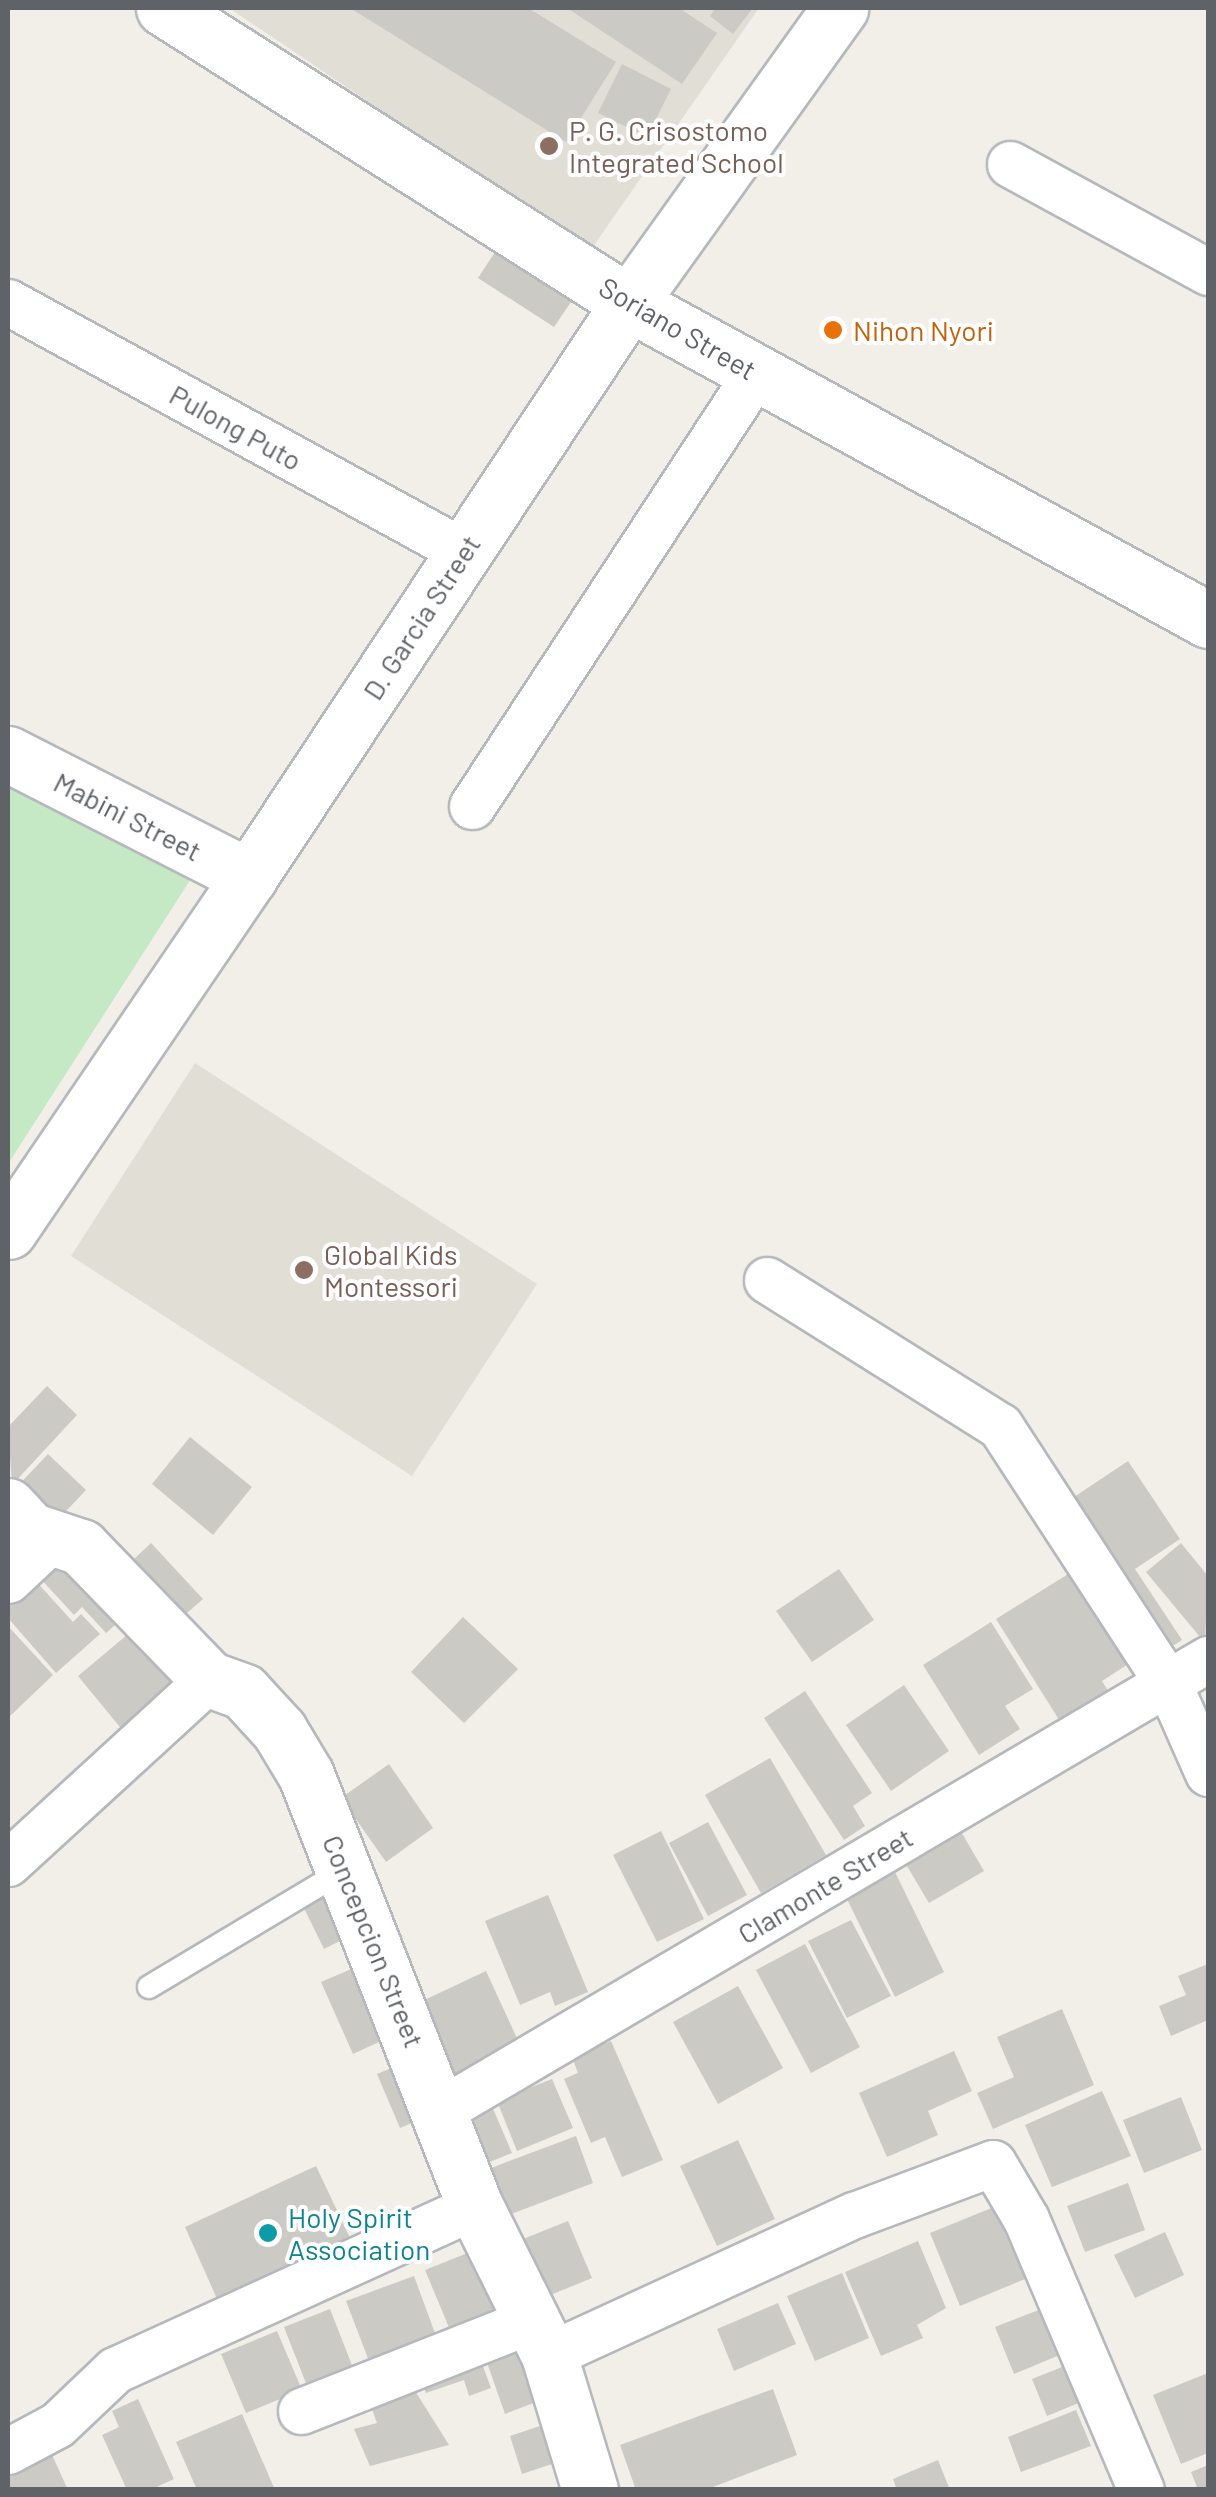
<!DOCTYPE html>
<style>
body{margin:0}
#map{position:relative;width:1216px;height:2497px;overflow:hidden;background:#f1efe8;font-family:Barlow,sans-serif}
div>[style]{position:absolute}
.education>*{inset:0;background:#e1ded6}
.green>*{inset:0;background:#c5e8c5}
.building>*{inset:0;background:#cccac5}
.roads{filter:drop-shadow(2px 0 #b5b8bc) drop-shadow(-2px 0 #b5b8bc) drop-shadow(0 2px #b5b8bc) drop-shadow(0 -2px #b5b8bc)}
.service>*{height:22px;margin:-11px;padding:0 11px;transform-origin:11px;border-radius:11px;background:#fff}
.minor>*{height:45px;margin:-22.5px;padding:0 22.5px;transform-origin:22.5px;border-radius:22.5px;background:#fff}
.tertiary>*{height:55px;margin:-27.5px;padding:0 27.5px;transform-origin:27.5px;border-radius:27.5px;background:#fff}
.secondary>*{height:55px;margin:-27.5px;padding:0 27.5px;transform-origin:27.5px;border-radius:27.5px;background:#fff}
.dots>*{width:28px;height:28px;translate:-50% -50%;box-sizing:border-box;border:5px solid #fff;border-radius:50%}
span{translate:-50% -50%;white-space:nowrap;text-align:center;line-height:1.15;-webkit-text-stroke:8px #fff;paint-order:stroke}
.education-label{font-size:28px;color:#785e54}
.left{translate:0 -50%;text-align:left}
.street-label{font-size:28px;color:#5f6368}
.food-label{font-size:28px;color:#c56008}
.culture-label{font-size:28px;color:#0d838f}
.frame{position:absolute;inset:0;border:10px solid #5f6368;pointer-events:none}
</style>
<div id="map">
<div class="education">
<div style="clip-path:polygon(229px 8px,759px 8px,590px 251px)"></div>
<div style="clip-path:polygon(195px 1063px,537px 1284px,412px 1476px,71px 1256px)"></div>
</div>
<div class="green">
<div style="clip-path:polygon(8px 773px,203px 860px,8px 1164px)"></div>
</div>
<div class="building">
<div style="clip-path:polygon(350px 8px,528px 8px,616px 62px,566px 142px)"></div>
<div style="clip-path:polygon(567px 8px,679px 8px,717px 33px,682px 84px)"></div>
<div style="clip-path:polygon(716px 8px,753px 8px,733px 34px,710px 16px)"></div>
<div style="clip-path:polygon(622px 64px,671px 89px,647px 137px,598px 113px)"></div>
<div style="clip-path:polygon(499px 246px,575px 296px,554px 327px,478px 278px)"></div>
<div style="clip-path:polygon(47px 1386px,77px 1415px,12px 1485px,8px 1427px)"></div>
<div style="clip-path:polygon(190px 1437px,252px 1487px,213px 1535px,152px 1484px)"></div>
<div style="clip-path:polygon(48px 1454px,86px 1490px,51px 1527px,12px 1492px)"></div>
<div style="clip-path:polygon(1128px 1461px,1180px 1539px,1135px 1569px,1182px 1640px,1159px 1655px,1059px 1507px)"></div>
<div style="clip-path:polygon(151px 1543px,203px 1599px,169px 1629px,118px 1574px)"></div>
<div style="clip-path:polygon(1181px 1543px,1208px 1576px,1205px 1643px,1146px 1572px)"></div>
<div style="clip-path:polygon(70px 1548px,129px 1613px,106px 1633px,82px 1607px,74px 1615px,38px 1576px)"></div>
<div style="clip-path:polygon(839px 1569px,874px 1620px,812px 1662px,776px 1611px)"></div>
<div style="clip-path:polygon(1073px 1571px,1130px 1663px,1102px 1681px,1115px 1702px,1066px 1731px,996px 1619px)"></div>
<div style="clip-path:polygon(34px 1579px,73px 1622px,81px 1614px,100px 1634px,56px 1673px,8px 1618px,8px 1603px)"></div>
<div style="clip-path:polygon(463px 1617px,518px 1669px,464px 1723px,411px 1672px)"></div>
<div style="clip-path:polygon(991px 1622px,1033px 1689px,1005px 1706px,1020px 1729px,979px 1755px,923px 1665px)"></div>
<div style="clip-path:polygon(140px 1624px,187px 1680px,124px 1732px,78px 1676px)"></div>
<div style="clip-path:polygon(8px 1626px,53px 1675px,8px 1718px)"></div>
<div style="clip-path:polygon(904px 1685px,949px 1751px,891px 1791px,846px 1725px)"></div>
<div style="clip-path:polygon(805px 1691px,872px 1793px,853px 1806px,865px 1826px,844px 1840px,764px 1718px)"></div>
<div style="clip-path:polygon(770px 1758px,826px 1855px,761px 1893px,705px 1795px)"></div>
<div style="clip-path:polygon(389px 1764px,433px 1828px,386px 1862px,341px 1798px)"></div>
<div style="clip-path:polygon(708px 1822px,747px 1895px,708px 1916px,669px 1843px)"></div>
<div style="clip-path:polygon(956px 1823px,984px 1871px,929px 1903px,901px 1856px)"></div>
<div style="clip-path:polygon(661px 1831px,704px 1919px,657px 1942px,613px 1855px)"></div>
<div style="clip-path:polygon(894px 1870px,944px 1972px,895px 1997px,844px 1893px)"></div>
<div style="clip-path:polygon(340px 1885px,362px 1930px,324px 1949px,302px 1904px)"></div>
<div style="clip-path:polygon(548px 1895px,588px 1992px,555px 2006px,550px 1992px,520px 2005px,485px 1921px)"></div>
<div style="clip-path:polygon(851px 1920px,891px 1996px,847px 2018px,808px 1941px)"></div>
<div style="clip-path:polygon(805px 1944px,860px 2047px,811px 2073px,756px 1970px)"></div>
<div style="clip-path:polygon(363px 1964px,394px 2035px,353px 2054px,321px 1982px)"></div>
<div style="clip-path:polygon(1208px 1964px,1208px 2020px,1171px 2036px,1159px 2006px,1186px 1995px,1178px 1976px)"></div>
<div style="clip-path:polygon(486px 1971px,521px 2047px,451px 2079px,416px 2004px)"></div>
<div style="clip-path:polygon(738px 1986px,783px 2068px,718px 2104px,673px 2022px)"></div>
<div style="clip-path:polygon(1062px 2009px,1094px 2085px,993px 2129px,977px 2093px,1014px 2077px,997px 2037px)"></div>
<div style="clip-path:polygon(611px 2041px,663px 2160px,622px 2177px,605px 2137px,591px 2143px,564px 2079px,578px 2073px,572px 2057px)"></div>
<div style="clip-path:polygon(954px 2051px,972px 2091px,928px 2111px,938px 2135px,887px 2157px,859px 2093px)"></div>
<div style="clip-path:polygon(408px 2061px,431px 2115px,400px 2128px,377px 2074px)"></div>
<div style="clip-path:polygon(552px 2079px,573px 2128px,517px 2151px,497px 2101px)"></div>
<div style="clip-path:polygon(1102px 2091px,1131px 2156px,1052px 2187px,1025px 2125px)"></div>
<div style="clip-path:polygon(1181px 2097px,1202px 2150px,1144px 2173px,1123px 2120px)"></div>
<div style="clip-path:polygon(491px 2104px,512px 2153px,480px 2166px,459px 2118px)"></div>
<div style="clip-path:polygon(576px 2136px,593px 2183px,501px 2218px,483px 2171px)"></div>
<div style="clip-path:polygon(738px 2140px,775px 2219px,717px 2246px,680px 2166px)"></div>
<div style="clip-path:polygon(316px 2166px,351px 2240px,218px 2301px,185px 2227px)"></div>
<div style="clip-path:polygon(1128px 2183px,1145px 2230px,1085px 2252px,1067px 2206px)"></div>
<div style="clip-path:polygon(994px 2207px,1025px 2279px,960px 2306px,930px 2233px)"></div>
<div style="clip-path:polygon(568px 2221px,592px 2278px,543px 2298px,518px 2241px)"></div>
<div style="clip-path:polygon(1165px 2232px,1184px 2275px,1135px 2298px,1114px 2255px)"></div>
<div style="clip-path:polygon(918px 2241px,946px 2308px,917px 2325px,923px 2338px,881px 2356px,845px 2272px)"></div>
<div style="clip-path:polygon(475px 2250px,501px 2318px,453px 2337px,425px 2270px)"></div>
<div style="clip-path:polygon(842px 2273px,869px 2338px,815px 2361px,787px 2296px)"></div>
<div style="clip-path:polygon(414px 2276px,439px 2344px,372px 2369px,346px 2301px)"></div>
<div style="clip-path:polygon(778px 2303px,796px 2344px,734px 2371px,717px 2329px)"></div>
<div style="clip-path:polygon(1044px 2308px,1062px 2354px,1014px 2374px,995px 2327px)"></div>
<div style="clip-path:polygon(330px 2309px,355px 2373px,309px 2391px,284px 2327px)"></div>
<div style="clip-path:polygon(277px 2331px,302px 2390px,246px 2413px,221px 2354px)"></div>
<div style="clip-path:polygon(514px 2343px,536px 2402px,505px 2414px,484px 2354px)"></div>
<div style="clip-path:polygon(477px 2350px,491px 2388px,469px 2396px,464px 2380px,426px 2393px,418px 2371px)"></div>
<div style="clip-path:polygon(1072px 2363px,1086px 2400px,1047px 2416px,1032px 2379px)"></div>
<div style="clip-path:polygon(1208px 2373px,1208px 2453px,1181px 2464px,1153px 2395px)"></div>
<div style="clip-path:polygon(412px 2386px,449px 2445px,370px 2466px,354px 2429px,377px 2423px,369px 2401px)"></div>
<div style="clip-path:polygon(773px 2389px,797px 2455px,705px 2490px,636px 2490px,620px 2445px)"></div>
<div style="clip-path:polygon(138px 2399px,174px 2479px,150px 2490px,127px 2490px,102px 2435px,119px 2427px,112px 2411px)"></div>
<div style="clip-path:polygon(1076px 2410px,1091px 2446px,1021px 2472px,1008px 2437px)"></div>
<div style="clip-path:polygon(242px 2414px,275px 2490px,197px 2490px,176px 2442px)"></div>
<div style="clip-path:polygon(543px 2425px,555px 2463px,522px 2474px,510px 2436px)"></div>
<div style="clip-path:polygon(48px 2446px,68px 2490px,8px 2490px,8px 2465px)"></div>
<div style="clip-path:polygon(938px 2460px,950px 2490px,897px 2490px,893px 2479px)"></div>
<div style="clip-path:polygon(1208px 2465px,1208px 2490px,1198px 2490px,1191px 2472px)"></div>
</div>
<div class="roads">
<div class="service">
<div style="left:149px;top:1987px;width:226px;rotate:-30.9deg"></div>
</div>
<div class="minor">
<div style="left:1010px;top:164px;width:226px;rotate:28.6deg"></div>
<div style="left:8px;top:302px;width:520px;rotate:28.73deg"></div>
<div style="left:472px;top:806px;width:518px;rotate:-56.74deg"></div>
<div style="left:767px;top:1280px;width:275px;rotate:32.1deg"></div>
<div style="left:1000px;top:1426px;width:311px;rotate:56.9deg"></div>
<div style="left:1170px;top:1687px;width:94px;rotate:66.2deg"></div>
<div style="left:8px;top:1580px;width:60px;rotate:-43deg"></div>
<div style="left:8px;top:1863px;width:273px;rotate:-42.5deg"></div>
<div style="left:441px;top:2110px;width:890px;rotate:-30.46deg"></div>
<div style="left:549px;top:2355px;width:336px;rotate:-24.7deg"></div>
<div style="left:854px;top:2215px;width:148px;rotate:-20.5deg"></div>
<div style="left:993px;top:2163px;width:65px;rotate:59.5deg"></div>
<div style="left:1026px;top:2219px;width:294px;rotate:67deg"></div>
<div style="left:301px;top:2411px;width:248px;rotate:-21.5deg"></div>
<div style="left:8px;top:2451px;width:55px;rotate:-28deg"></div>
<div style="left:57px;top:2425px;width:80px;rotate:-43.5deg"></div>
<div style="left:115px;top:2370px;width:396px;rotate:-24.5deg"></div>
</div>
<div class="tertiary">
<div style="left:164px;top:8px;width:551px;rotate:32.39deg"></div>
<div style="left:629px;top:303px;width:660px;rotate:28.7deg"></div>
<div style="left:249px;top:877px;width:688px;rotate:-56.49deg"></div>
<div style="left:629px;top:303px;width:363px;rotate:-54.4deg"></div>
<div style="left:8px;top:1506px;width:33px;rotate:47deg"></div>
<div style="left:30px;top:1530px;width:54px;rotate:18.4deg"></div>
<div style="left:81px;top:1547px;width:184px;rotate:45.9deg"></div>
<div style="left:209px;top:1679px;width:37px;rotate:20deg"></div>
<div style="left:244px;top:1692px;width:52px;rotate:47.4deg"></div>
<div style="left:279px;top:1730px;width:52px;rotate:59deg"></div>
<div style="left:306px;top:1775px;width:463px;rotate:68.6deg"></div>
<div style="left:475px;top:2206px;width:166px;rotate:63.6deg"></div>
<div style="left:549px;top:2355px;width:141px;rotate:73.1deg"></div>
</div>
<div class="secondary">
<div style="left:8px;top:754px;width:271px;rotate:27deg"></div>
<div style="left:249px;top:877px;width:428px;rotate:124.2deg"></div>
</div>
</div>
<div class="dots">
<div style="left:549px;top:146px;background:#8d6e63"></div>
<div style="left:833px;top:330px;background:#e8710a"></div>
<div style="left:304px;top:1270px;background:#8d6e63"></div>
<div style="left:268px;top:2233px;background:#0f9aa8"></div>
</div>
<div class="education-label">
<span class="left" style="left:569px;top:146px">P. G. Crisostomo<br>Integrated School</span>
<span class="left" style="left:324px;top:1270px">Global Kids<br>Montessori</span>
</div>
<div class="street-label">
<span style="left:678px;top:328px;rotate:30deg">Soriano Street</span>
<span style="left:236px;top:427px;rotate:29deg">Pulong Puto</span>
<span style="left:421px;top:617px;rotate:-57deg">D. Garcia Street</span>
<span style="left:128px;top:816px;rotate:27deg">Mabini Street</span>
<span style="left:825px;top:1885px;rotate:-31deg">Clamonte Street</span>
<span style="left:374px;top:1941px;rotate:68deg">Concepcion Street</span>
</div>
<div class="food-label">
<span class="left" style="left:853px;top:330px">Nihon Nyori</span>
</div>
<div class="culture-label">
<span class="left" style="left:288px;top:2233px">Holy Spirit<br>Association</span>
</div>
<div class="frame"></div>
</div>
